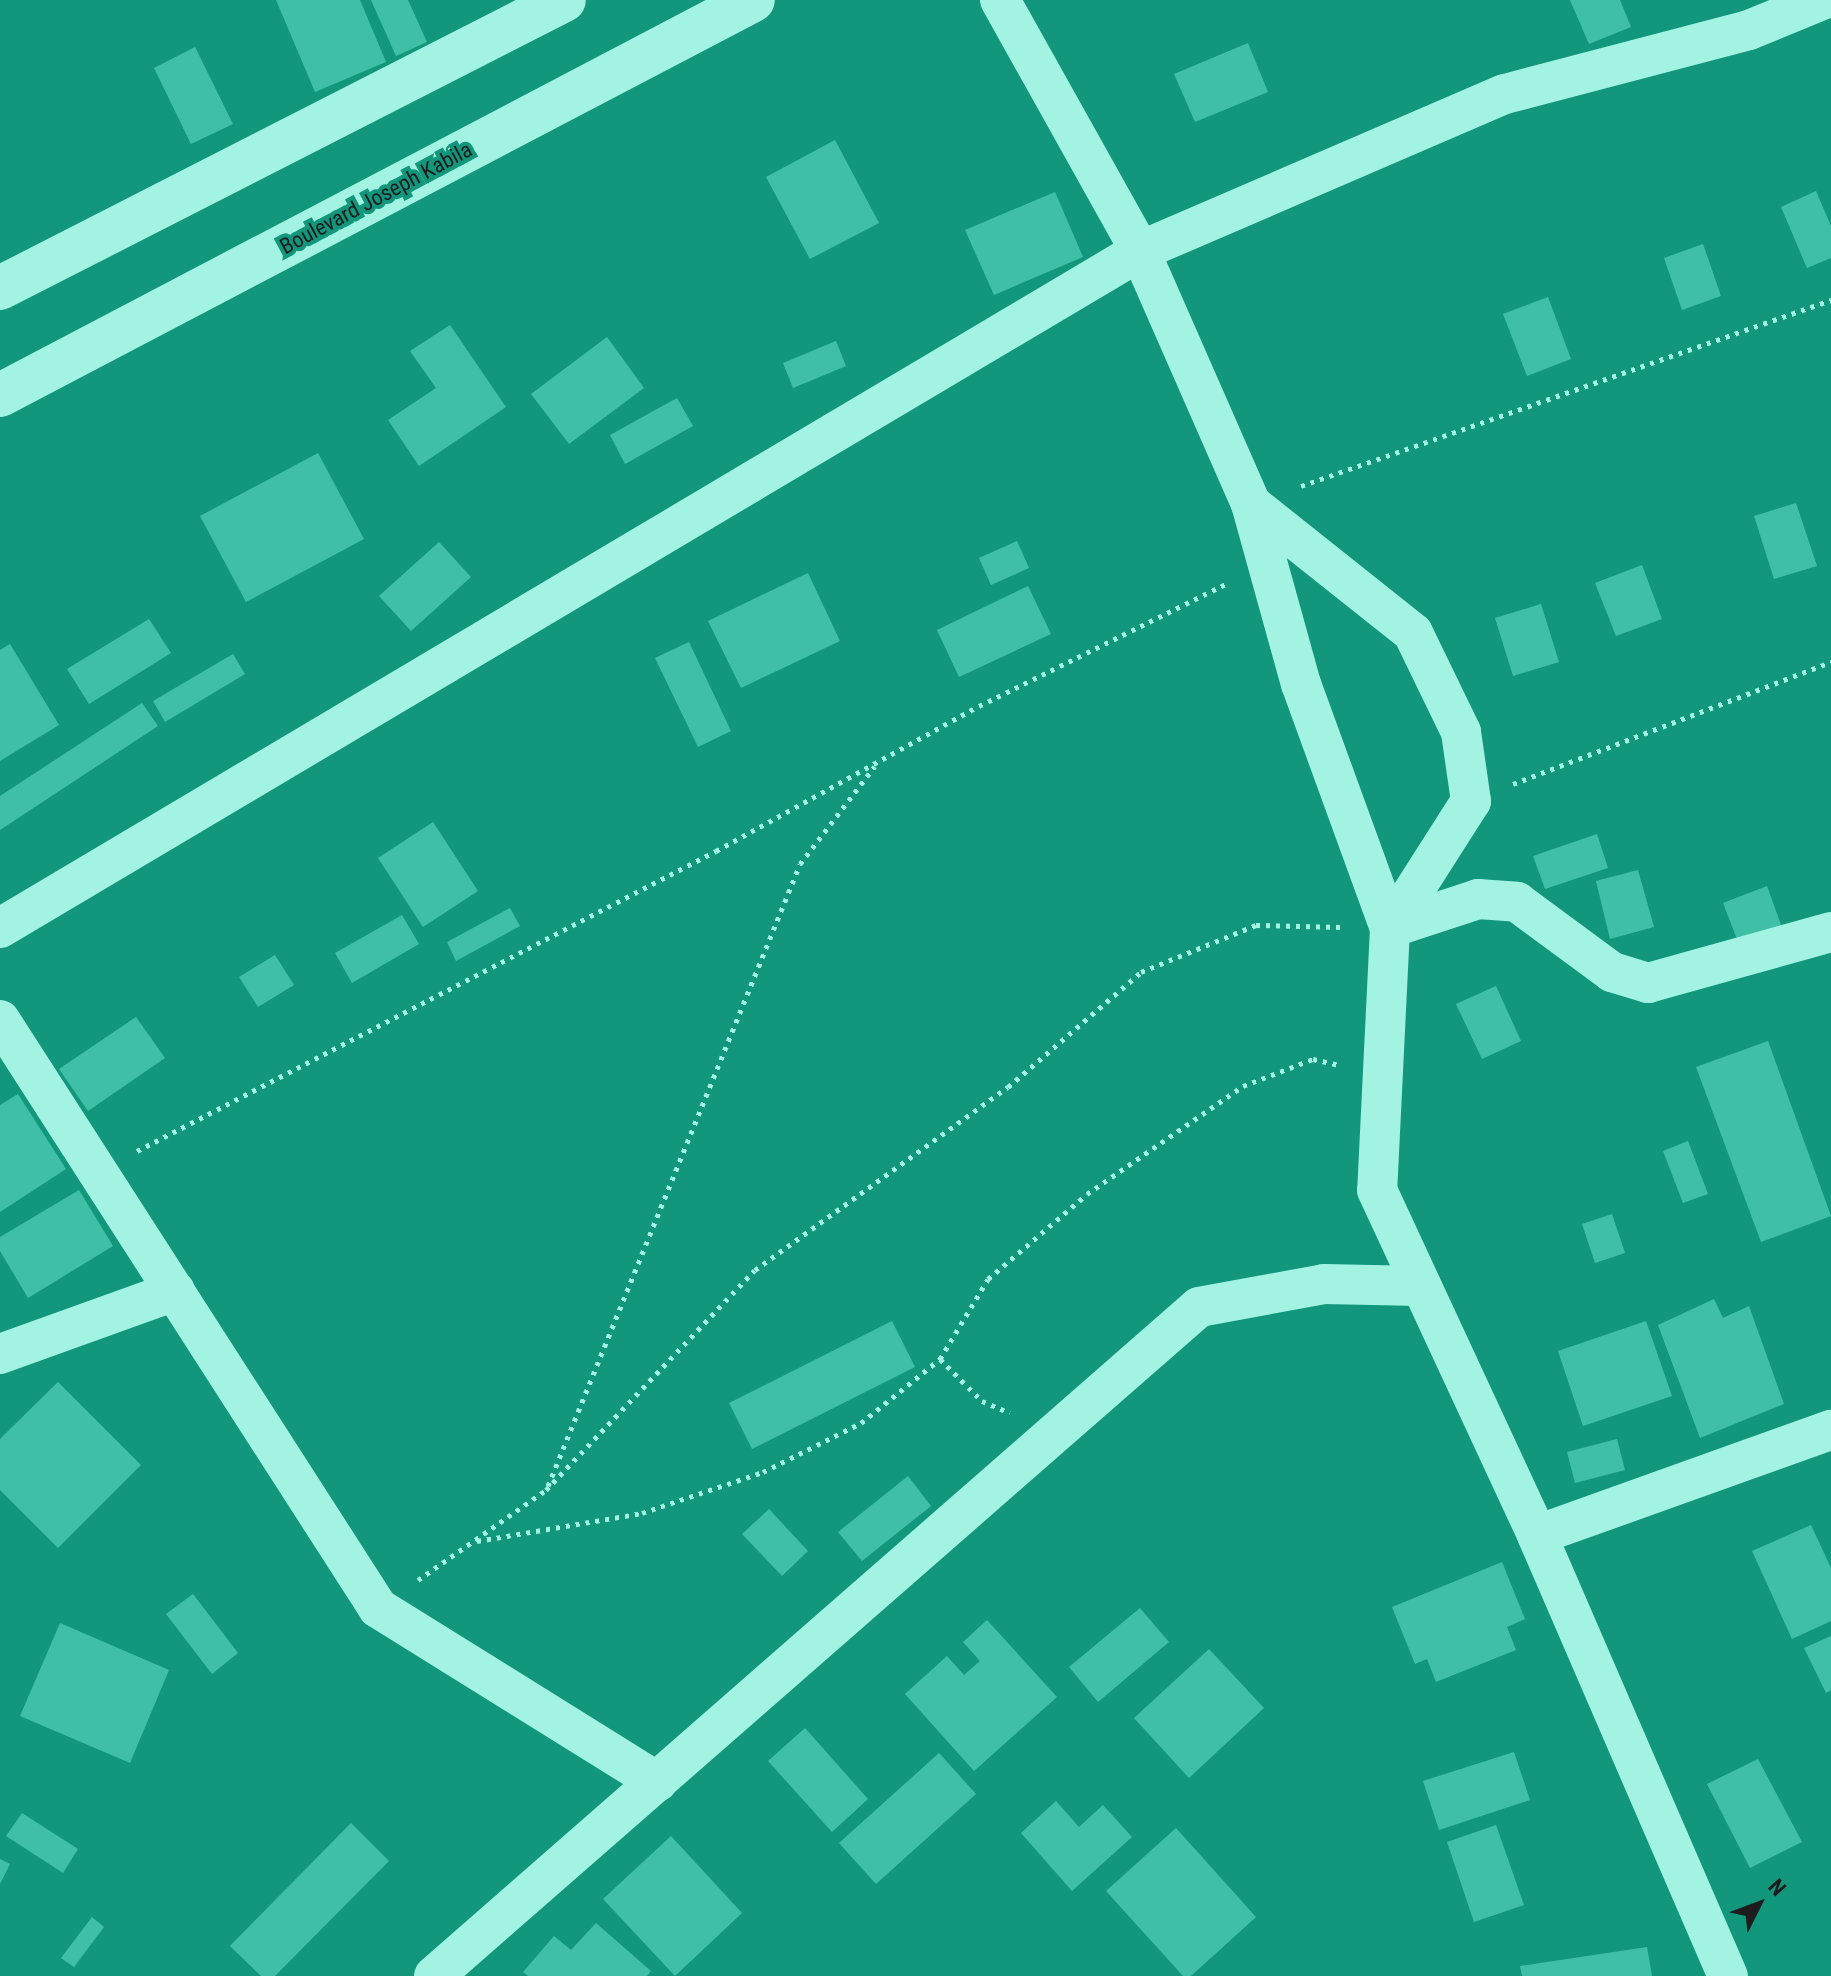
<!DOCTYPE html>
<style>
body{margin:0}
#map{position:relative;width:1831px;height:1976px;overflow:hidden;background:#12977d;font-family:"Roboto Condensed",sans-serif}
div>[style]{position:absolute}
.building>*{inset:0;background:#3fc0a6}
.path>*{height:5px;margin-top:-2.5px;transform-origin:0;background:repeating-linear-gradient(90deg,#a3f3e2 0 4px,transparent 0 10px)}
.minor>*{height:40px;margin:-20px;padding:0 20px;transform-origin:20px;border-radius:20px;background:#a3f3e2}
.tertiary>*{height:44px;margin:-22px;padding:0 22px;transform-origin:22px;border-radius:22px;background:#a3f3e2}
span{translate:-50% -50%;white-space:nowrap;text-align:center;line-height:1.15;-webkit-text-stroke:8px #12977d;paint-order:stroke}
.street-label{font-size:22px;color:#1d1d1d}
.north{position:absolute;left:1719px;top:1864px;width:80px;height:80px;-webkit-text-stroke:6px #12977d;paint-order:stroke;rotate:48deg;font-size:22px;font-weight:700;line-height:32px;text-align:center;color:#1d1d1d}
.north::after{content:'';display:block;margin:auto;width:28px;height:36px;background:#1d1d1d;clip-path:polygon(50% 0,100% 100%,50% 72%,0 100%)}
</style>
<div id="map">
<div class="building">
<div style="clip-path:polygon(276px 0,360px 0,386px 62px,315px 92px)"></div>
<div style="clip-path:polygon(371px 0,408px 0,427px 42px,396px 56px)"></div>
<div style="clip-path:polygon(1570px 0,1620px 0,1631px 27px,1589px 44px)"></div>
<div style="clip-path:polygon(1248px 43px,1268px 92px,1195px 122px,1174px 74px)"></div>
<div style="clip-path:polygon(195px 47px,233px 124px,191px 144px,154px 68px)"></div>
<div style="clip-path:polygon(835px 140px,879px 223px,810px 259px,766px 177px)"></div>
<div style="clip-path:polygon(1816px 191px,1831px 226px,1831px 258px,1807px 268px,1781px 207px)"></div>
<div style="clip-path:polygon(1055px 192px,1083px 257px,994px 295px,965px 230px)"></div>
<div style="clip-path:polygon(1703px 244px,1721px 296px,1682px 310px,1664px 258px)"></div>
<div style="clip-path:polygon(1548px 297px,1571px 359px,1527px 376px,1503px 314px)"></div>
<div style="clip-path:polygon(450px 325px,506px 407px,419px 466px,388px 420px,436px 388px,410px 351px)"></div>
<div style="clip-path:polygon(607px 337px,644px 388px,569px 444px,531px 394px)"></div>
<div style="clip-path:polygon(836px 341px,846px 366px,793px 388px,783px 363px)"></div>
<div style="clip-path:polygon(677px 398px,693px 426px,625px 464px,610px 435px)"></div>
<div style="clip-path:polygon(318px 453px,364px 539px,246px 602px,200px 516px)"></div>
<div style="clip-path:polygon(1796px 503px,1817px 566px,1774px 579px,1754px 516px)"></div>
<div style="clip-path:polygon(1017px 541px,1029px 568px,991px 585px,979px 558px)"></div>
<div style="clip-path:polygon(439px 542px,471px 577px,411px 631px,379px 596px)"></div>
<div style="clip-path:polygon(1642px 565px,1662px 619px,1616px 636px,1595px 583px)"></div>
<div style="clip-path:polygon(808px 573px,840px 641px,741px 688px,708px 621px)"></div>
<div style="clip-path:polygon(1028px 586px,1051px 634px,959px 677px,937px 630px)"></div>
<div style="clip-path:polygon(1541px 604px,1559px 662px,1513px 676px,1495px 618px)"></div>
<div style="clip-path:polygon(149px 619px,171px 653px,89px 704px,67px 669px)"></div>
<div style="clip-path:polygon(689px 642px,731px 731px,698px 747px,655px 658px)"></div>
<div style="clip-path:polygon(10px 644px,59px 725px,0 761px,0 650px)"></div>
<div style="clip-path:polygon(233px 654px,245px 674px,165px 722px,153px 701px)"></div>
<div style="clip-path:polygon(142px 703px,158px 726px,0 830px,0 796px)"></div>
<div style="clip-path:polygon(433px 822px,478px 891px,423px 927px,378px 858px)"></div>
<div style="clip-path:polygon(1597px 834px,1608px 868px,1545px 889px,1533px 856px)"></div>
<div style="clip-path:polygon(1638px 870px,1654px 927px,1610px 939px,1596px 881px)"></div>
<div style="clip-path:polygon(1767px 886px,1785px 936px,1742px 952px,1723px 903px)"></div>
<div style="clip-path:polygon(510px 908px,520px 926px,456px 961px,447px 942px)"></div>
<div style="clip-path:polygon(402px 915px,419px 944px,352px 983px,335px 953px)"></div>
<div style="clip-path:polygon(275px 955px,294px 985px,258px 1007px,239px 977px)"></div>
<div style="clip-path:polygon(1496px 986px,1521px 1041px,1482px 1059px,1456px 1004px)"></div>
<div style="clip-path:polygon(136px 1017px,165px 1058px,88px 1111px,59px 1069px)"></div>
<div style="clip-path:polygon(1768px 1041px,1831px 1216px,1761px 1242px,1696px 1067px)"></div>
<div style="clip-path:polygon(18px 1094px,66px 1169px,0 1212px,0 1105px)"></div>
<div style="clip-path:polygon(1688px 1141px,1708px 1194px,1683px 1203px,1663px 1151px)"></div>
<div style="clip-path:polygon(79px 1190px,113px 1246px,28px 1298px,0 1251px,0 1237px)"></div>
<div style="clip-path:polygon(1612px 1214px,1625px 1253px,1595px 1263px,1582px 1224px)"></div>
<div style="clip-path:polygon(1714px 1299px,1723px 1318px,1749px 1306px,1784px 1404px,1700px 1438px,1658px 1325px)"></div>
<div style="clip-path:polygon(892px 1321px,915px 1367px,752px 1449px,729px 1403px)"></div>
<div style="clip-path:polygon(1646px 1321px,1672px 1396px,1583px 1426px,1558px 1351px)"></div>
<div style="clip-path:polygon(58px 1382px,141px 1465px,58px 1548px,0 1490px,0 1439px)"></div>
<div style="clip-path:polygon(1617px 1439px,1625px 1470px,1575px 1483px,1567px 1452px)"></div>
<div style="clip-path:polygon(908px 1476px,931px 1506px,862px 1561px,838px 1532px)"></div>
<div style="clip-path:polygon(769px 1509px,808px 1551px,782px 1576px,742px 1534px)"></div>
<div style="clip-path:polygon(1811px 1525px,1831px 1568px,1831px 1621px,1792px 1639px,1752px 1551px)"></div>
<div style="clip-path:polygon(1502px 1562px,1525px 1619px,1507px 1627px,1516px 1650px,1436px 1682px,1427px 1659px,1415px 1664px,1392px 1607px)"></div>
<div style="clip-path:polygon(193px 1594px,238px 1653px,212px 1674px,166px 1614px)"></div>
<div style="clip-path:polygon(1140px 1608px,1169px 1642px,1098px 1702px,1069px 1667px)"></div>
<div style="clip-path:polygon(987px 1620px,1057px 1697px,974px 1771px,905px 1694px,947px 1656px,964px 1675px,980px 1661px,963px 1642px)"></div>
<div style="clip-path:polygon(60px 1623px,169px 1670px,130px 1763px,20px 1716px)"></div>
<div style="clip-path:polygon(1831px 1636px,1831px 1690px,1826px 1693px,1804px 1648px)"></div>
<div style="clip-path:polygon(1209px 1649px,1264px 1708px,1189px 1778px,1134px 1718px)"></div>
<div style="clip-path:polygon(805px 1728px,868px 1799px,832px 1832px,768px 1761px)"></div>
<div style="clip-path:polygon(1514px 1752px,1530px 1800px,1439px 1830px,1423px 1781px)"></div>
<div style="clip-path:polygon(939px 1753px,976px 1794px,876px 1884px,839px 1843px)"></div>
<div style="clip-path:polygon(1758px 1759px,1802px 1842px,1750px 1868px,1707px 1784px)"></div>
<div style="clip-path:polygon(1056px 1801px,1079px 1827px,1103px 1805px,1132px 1837px,1072px 1891px,1021px 1833px)"></div>
<div style="clip-path:polygon(22px 1813px,78px 1849px,63px 1873px,6px 1836px)"></div>
<div style="clip-path:polygon(351px 1823px,389px 1861px,275px 1976px,261px 1976px,230px 1946px)"></div>
<div style="clip-path:polygon(1496px 1825px,1524px 1905px,1474px 1922px,1447px 1842px)"></div>
<div style="clip-path:polygon(1176px 1828px,1256px 1917px,1191px 1976px,1183px 1976px,1106px 1891px)"></div>
<div style="clip-path:polygon(671px 1836px,742px 1913px,675px 1976px,603px 1899px)"></div>
<div style="clip-path:polygon(0 1859px,10px 1864px,0 1884px)"></div>
<div style="clip-path:polygon(92px 1917px,104px 1927px,74px 1967px,61px 1958px)"></div>
<div style="clip-path:polygon(596px 1923px,651px 1971px,647px 1976px,528px 1976px,523px 1972px,554px 1936px,571px 1950px)"></div>
<div style="clip-path:polygon(1647px 1947px,1652px 1976px,1522px 1976px,1520px 1966px)"></div>
</div>
<div class="path">
<div style="left:1301px;top:486px;width:562px;rotate:-19.34deg"></div>
<div style="left:1513px;top:784px;width:341px;rotate:-21deg"></div>
<div style="left:137px;top:1151px;width:652px;rotate:-27.39deg"></div>
<div style="left:716px;top:851px;width:300px;rotate:-28.9deg"></div>
<div style="left:979px;top:706px;width:278px;rotate:-26.3deg"></div>
<div style="left:940px;top:1359px;width:59px;rotate:45deg"></div>
<div style="left:982px;top:1401px;width:30px;rotate:23deg"></div>
<div style="left:548px;top:1486px;width:671px;rotate:-67.94deg"></div>
<div style="left:800px;top:864px;width:123px;rotate:-52.6deg"></div>
<div style="left:477px;top:1541px;width:167px;rotate:-9.6deg"></div>
<div style="left:642px;top:1513px;width:128px;rotate:-18.7deg"></div>
<div style="left:763px;top:1472px;width:110px;rotate:-26.6deg"></div>
<div style="left:861px;top:1423px;width:102px;rotate:-39deg"></div>
<div style="left:940px;top:1359px;width:93px;rotate:-59deg"></div>
<div style="left:988px;top:1279px;width:130px;rotate:-40.6deg"></div>
<div style="left:1087px;top:1194px;width:190px;rotate:-34.7deg"></div>
<div style="left:1243px;top:1086px;width:75px;rotate:-21.1deg"></div>
<div style="left:1313px;top:1059px;width:28px;rotate:13deg"></div>
<div style="left:418px;top:1580px;width:156px;rotate:-35.1deg"></div>
<div style="left:546px;top:1490px;width:303px;rotate:-46.5deg"></div>
<div style="left:755px;top:1270px;width:312px;rotate:-35.9deg"></div>
<div style="left:1008px;top:1087px;width:176px;rotate:-40.8deg"></div>
<div style="left:1141px;top:972px;width:124px;rotate:-22.2deg"></div>
<div style="left:1256px;top:925px;width:85px;rotate:1.3deg"></div>
</div>
<div class="minor">
<div style="left:1000px;top:0;width:287px;rotate:60.8deg"></div>
<div style="left:1140px;top:251px;width:276px;rotate:66.3deg"></div>
<div style="left:1251px;top:504px;width:187px;rotate:74.5deg"></div>
<div style="left:1301px;top:684px;width:260px;rotate:70deg"></div>
<div style="left:1390px;top:928px;width:262px;rotate:92.8deg"></div>
<div style="left:1377px;top:1190px;width:380px;rotate:65.1deg"></div>
<div style="left:1537px;top:1535px;width:481px;rotate:66.6deg"></div>
<div style="left:1251px;top:504px;width:207px;rotate:38.5deg"></div>
<div style="left:1413px;top:633px;width:110px;rotate:64.1deg"></div>
<div style="left:1461px;top:732px;width:70px;rotate:81.8deg"></div>
<div style="left:1471px;top:801px;width:151px;rotate:122.5deg"></div>
<div style="left:0;top:928px;width:1326px;rotate:-30.7deg"></div>
<div style="left:1140px;top:251px;width:397px;rotate:-23.3deg"></div>
<div style="left:1505px;top:94px;width:252px;rotate:-14.7deg"></div>
<div style="left:1749px;top:30px;width:79px;rotate:-22.3deg"></div>
<div style="left:1390px;top:928px;width:93px;rotate:-18.2deg"></div>
<div style="left:1478px;top:899px;width:39px;rotate:4deg"></div>
<div style="left:1517px;top:902px;width:118px;rotate:36.4deg"></div>
<div style="left:1612px;top:972px;width:38px;rotate:17deg"></div>
<div style="left:1648px;top:983px;width:190px;rotate:-15.6deg"></div>
<div style="left:0;top:1020px;width:699px;rotate:57.26deg"></div>
<div style="left:378px;top:1608px;width:329px;rotate:31.9deg"></div>
<div style="left:0;top:1354px;width:186px;rotate:-19.8deg"></div>
<div style="left:1537px;top:1535px;width:312px;rotate:-19.7deg"></div>
<div style="left:434px;top:1976px;width:1016px;rotate:-41.17deg"></div>
<div style="left:1199px;top:1307px;width:127px;rotate:-10.4deg"></div>
<div style="left:1324px;top:1284px;width:96px;rotate:1.2deg"></div>
</div>
<div class="tertiary">
<div style="left:0;top:288px;width:633px;rotate:-27.05deg"></div>
<div style="left:0;top:395px;width:850px;rotate:-27.68deg"></div>
</div>
<div class="street-label">
<span style="left:376px;top:198px;rotate:-28deg">Boulevard Joseph Kabila</span>
</div>
<div class="north">N</div>
</div>
